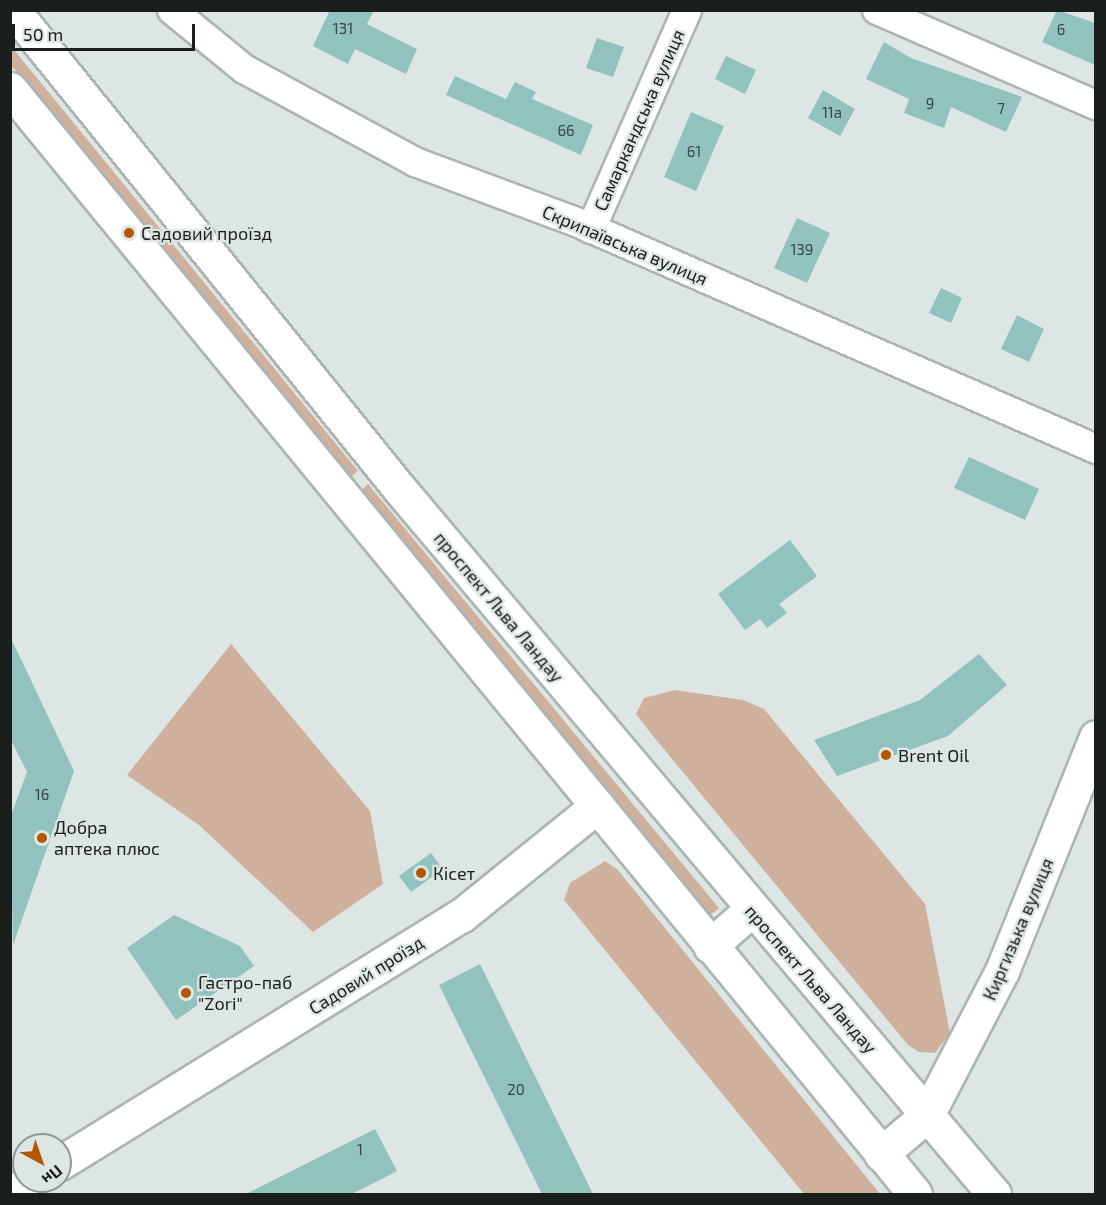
<!DOCTYPE html>
<meta charset="utf-8">
<style>
body{margin:0}
#map{position:relative;width:1106px;height:1205px;overflow:hidden;background:#dde6e5;font-family:"Exo 2",sans-serif}
div>[style]{position:absolute}
.green>*{inset:0;background:#cfb09d}
.building>*{inset:0;background:#91c2bd}
.roads{filter:drop-shadow(2px 0 #acb5b4) drop-shadow(-2px 0 #acb5b4) drop-shadow(0 2px #acb5b4) drop-shadow(0 -2px #acb5b4)}
.street>*{height:28px;margin:-14px;padding:0 14px;transform-origin:14px;border-radius:14px;background:#fff}
.secondary>*{height:33px;margin:-16.5px;padding:0 16.5px;transform-origin:16.5px;border-radius:16.5px;background:#fff}
.primary>*{height:33px;margin:-16.5px;padding:0 16.5px;transform-origin:16.5px;border-radius:16.5px;background:#fff}
.dots>*{width:16px;height:16px;translate:-50% -50%;box-sizing:border-box;border:3px solid #dde6e5;border-radius:50%}
span{translate:-50% -50%;white-space:nowrap;text-align:center;line-height:1.15;-webkit-text-stroke:4.5px #dde6e5;paint-order:stroke}
.number-label{font-size:15px;color:#384745}
.number-label span{-webkit-text-stroke-width:0}
.street-label{font-size:18px;color:#1a1e1d}
.poi-label{font-size:18px;color:#1a1e1d}
.left{translate:0 -50%;text-align:left}
.frame{position:absolute;inset:0;border:12px solid #1a1e1d;pointer-events:none}
.north{position:absolute;left:12px;top:1133px;width:60px;height:60px;box-sizing:border-box;background:#dde6e5;border:2px solid #8f9695;border-radius:50%;rotate:140deg;font-size:16px;font-weight:700;line-height:24px;text-align:center;color:#1a1e1d}
.north::after{content:'';display:block;margin:auto;width:21px;height:27px;background:#b35700;clip-path:polygon(50% 0,100% 100%,50% 72%,0 100%)}
.scale{position:absolute;left:12px;top:24px;width:183px;height:27px;box-sizing:border-box;border:3px solid #1a1e1d;border-top:0;padding-left:8px;font-size:18px;line-height:21px;white-space:nowrap;color:#1a1e1d;-webkit-text-stroke:4px #dde6e5;paint-order:stroke}
</style>
<div id="map">
<div class="green">
<div style="clip-path:polygon(10px 45px,358px 471px,350px 478px,11px 65px)"></div>
<div style="clip-path:polygon(368px 484px,719px 908px,709px 916px,360px 492px)"></div>
<div style="clip-path:polygon(231px 644px,370px 811px,383px 884px,313px 932px,199px 825px,127px 775px)"></div>
<div style="clip-path:polygon(675px 690px,743px 700px,764px 709px,925px 904px,950px 1033px,935px 1053px,919px 1052px,908px 1045px,649px 731px,636px 714px,644px 698px)"></div>
<div style="clip-path:polygon(605px 861px,618px 870px,880px 1194px,804px 1194px,564px 900px,570px 883px)"></div>
</div>
<div class="building">
<div style="clip-path:polygon(330px 10px,374px 10px,367px 24px,417px 49px,406px 74px,355px 49px,348px 64px,313px 46px)"></div>
<div style="clip-path:polygon(1057px 10px,1095px 23px,1095px 65px,1042px 42px)"></div>
<div style="clip-path:polygon(597px 38px,624px 47px,613px 77px,586px 68px)"></div>
<div style="clip-path:polygon(884px 42px,911px 58px,1022px 97px,1006px 132px,951px 107px,944px 128px,904px 113px,909px 99px,866px 79px)"></div>
<div style="clip-path:polygon(726px 56px,756px 70px,745px 94px,715px 79px)"></div>
<div style="clip-path:polygon(455px 76px,506px 99px,515px 82px,536px 92px,532px 99px,593px 125px,581px 155px,446px 95px)"></div>
<div style="clip-path:polygon(823px 90px,855px 109px,840px 136px,808px 118px)"></div>
<div style="clip-path:polygon(691px 112px,724px 126px,696px 191px,664px 177px)"></div>
<div style="clip-path:polygon(797px 218px,830px 233px,807px 283px,774px 268px)"></div>
<div style="clip-path:polygon(941px 288px,962px 298px,951px 323px,929px 313px)"></div>
<div style="clip-path:polygon(1017px 315px,1044px 329px,1029px 362px,1001px 349px)"></div>
<div style="clip-path:polygon(969px 457px,1039px 489px,1025px 520px,954px 488px)"></div>
<div style="clip-path:polygon(790px 540px,817px 576px,779px 604px,787px 613px,767px 628px,760px 619px,745px 630px,718px 594px)"></div>
<div style="clip-path:polygon(10px 636px,74px 771px,13px 945px,10px 818px,27px 772px,10px 738px)"></div>
<div style="clip-path:polygon(979px 654px,1007px 685px,948px 736px,837px 776px,814px 740px,920px 700px)"></div>
<div style="clip-path:polygon(431px 853px,443px 869px,411px 892px,399px 876px)"></div>
<div style="clip-path:polygon(174px 915px,240px 946px,254px 966px,176px 1020px,127px 948px)"></div>
<div style="clip-path:polygon(480px 964px,593px 1194px,542px 1194px,439px 985px)"></div>
<div style="clip-path:polygon(375px 1129px,397px 1171px,364px 1188px,351px 1194px,246px 1194px)"></div>
</div>
<div class="roads">
<div class="street">
<div style="left:172px;top:10px;width:93px;rotate:39.3deg"></div>
<div style="left:244px;top:69px;width:195px;rotate:28.5deg"></div>
<div style="left:415px;top:162px;width:170px;rotate:20.4deg"></div>
<div style="left:574px;top:221px;width:570px;rotate:23.59deg"></div>
<div style="left:877px;top:10px;width:239px;rotate:23.5deg"></div>
<div style="left:591px;top:229px;width:239px;rotate:-66.3deg"></div>
</div>
<div class="secondary">
<div style="left:927px;top:1115px;width:162px;rotate:-62.5deg"></div>
<div style="left:1002px;top:971px;width:252px;rotate:-68.1deg"></div>
<div style="left:60px;top:1163px;width:472px;rotate:-31.7deg"></div>
<div style="left:462px;top:915px;width:174px;rotate:-38.9deg"></div>
<div style="left:10px;top:1194px;width:25px;rotate:-32deg"></div>
</div>
<div class="primary">
<div style="left:13px;top:10px;width:613px;rotate:51.09deg"></div>
<div style="left:398px;top:487px;width:925px;rotate:49.87deg"></div>
<div style="left:10px;top:89px;width:1428px;rotate:50.68deg"></div>
<div style="left:710px;top:946px;width:55px;rotate:-41.3deg"></div>
<div style="left:881px;top:1154px;width:60px;rotate:-40.3deg"></div>
</div>
</div>
<div class="dots">
<div style="left:129px;top:233px;background:#b35700"></div>
<div style="left:886px;top:755px;background:#b35700"></div>
<div style="left:42px;top:838px;background:#b35700"></div>
<div style="left:421px;top:873px;background:#b35700"></div>
<div style="left:186px;top:993px;background:#b35700"></div>
</div>
<div class="number-label">
<span style="left:343px;top:29px">131</span>
<span style="left:1061px;top:30px">6</span>
<span style="left:930px;top:104px">9</span>
<span style="left:1001px;top:109px">7</span>
<span style="left:832px;top:113px">11а</span>
<span style="left:566px;top:131px">66</span>
<span style="left:694px;top:152px">61</span>
<span style="left:802px;top:250px">139</span>
<span style="left:42px;top:795px">16</span>
<span style="left:516px;top:1090px">20</span>
<span style="left:360px;top:1150px">1</span>
</div>
<div class="street-label">
<span style="left:639px;top:120px;rotate:-66deg">Самаркандська вулиця</span>
<span style="left:625px;top:245px;rotate:23deg">Скрипаївська вулиця</span>
<span style="left:499px;top:607px;rotate:50deg">проспект Льва Ландау</span>
<span style="left:1018px;top:929px;rotate:-67deg">Киргизька вулиця</span>
<span style="left:366px;top:975px;rotate:-32deg">Садовий проїзд</span>
<span style="left:811px;top:979px;rotate:49deg">проспект Льва Ландау</span>
</div>
<div class="poi-label">
<span class="left" style="left:141px;top:233px">Садовий проїзд</span>
<span class="left" style="left:898px;top:755px">Brent Oil</span>
<span class="left" style="left:54px;top:838px">Добра<br>аптека плюс</span>
<span class="left" style="left:433px;top:873px">Кісет</span>
<span class="left" style="left:198px;top:993px">Гастро-паб<br>"Zori"</span>
</div>
<div class="frame"></div>
<div class="north">Пн</div>
<div class="scale">50 m</div>
</div>
